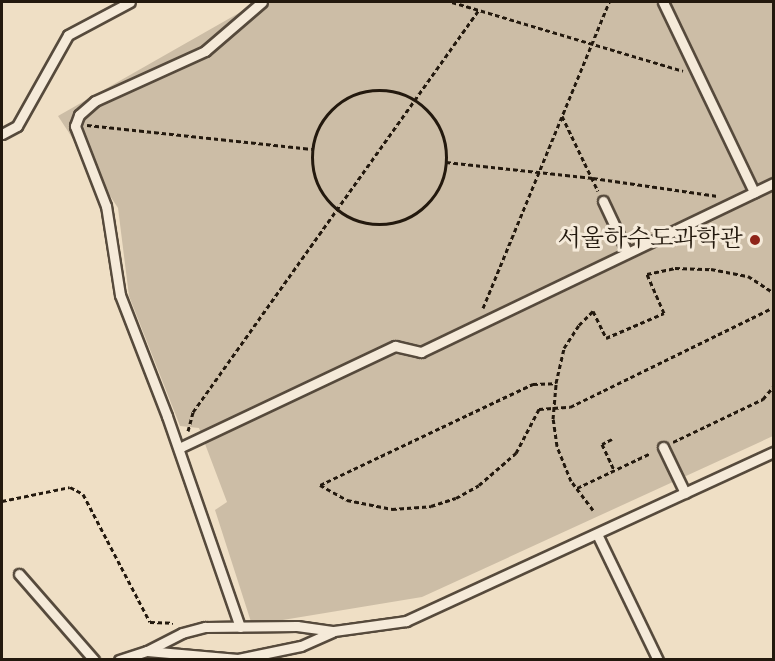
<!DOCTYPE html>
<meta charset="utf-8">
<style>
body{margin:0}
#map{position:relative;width:775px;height:661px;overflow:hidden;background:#efdfc5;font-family:"Libre Bodoni","Noto Serif KR",serif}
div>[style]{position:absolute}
.green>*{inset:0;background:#ccbda6}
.path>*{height:3px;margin-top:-1.5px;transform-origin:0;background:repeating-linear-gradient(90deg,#23190e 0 4.5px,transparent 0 7.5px)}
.path>.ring{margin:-1.5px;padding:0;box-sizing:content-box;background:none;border:3px solid #23190e;border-radius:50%}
.roads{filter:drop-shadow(2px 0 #564a3c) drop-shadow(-2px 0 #564a3c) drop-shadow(0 2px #564a3c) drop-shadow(0 -2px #564a3c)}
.lane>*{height:9px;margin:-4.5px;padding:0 4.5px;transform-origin:4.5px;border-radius:4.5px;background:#f5ead9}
.dots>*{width:16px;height:16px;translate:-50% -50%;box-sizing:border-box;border:3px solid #f5ead9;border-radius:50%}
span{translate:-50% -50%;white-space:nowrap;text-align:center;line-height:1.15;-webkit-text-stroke:6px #f5ead9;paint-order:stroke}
.poi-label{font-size:24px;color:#23190e}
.right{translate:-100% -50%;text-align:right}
.frame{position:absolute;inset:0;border:3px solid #23190e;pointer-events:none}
</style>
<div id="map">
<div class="green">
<div style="clip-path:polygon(258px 2px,773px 2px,773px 436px,422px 597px,252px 625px,215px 510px,227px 502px,199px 428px,180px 426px,129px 296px,118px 208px,58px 116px)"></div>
</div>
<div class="path">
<div style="left:452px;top:2px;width:241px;rotate:16.6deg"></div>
<div class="ring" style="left:312px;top:90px;width:131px;height:131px"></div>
<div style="left:562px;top:116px;width:83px;rotate:64.4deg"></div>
<div style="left:87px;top:125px;width:226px;rotate:6.1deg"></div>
<div style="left:446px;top:162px;width:148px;rotate:6.2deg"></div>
<div style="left:593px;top:178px;width:126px;rotate:8.2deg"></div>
<div style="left:483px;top:308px;width:331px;rotate:-67.6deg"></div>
<div style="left:188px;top:431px;width:20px;rotate:-75deg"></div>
<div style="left:193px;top:412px;width:494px;rotate:-54.6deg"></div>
<div style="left:612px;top:439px;width:11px;rotate:153deg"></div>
<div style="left:602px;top:444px;width:29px;rotate:65deg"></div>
<div style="left:673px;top:442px;width:100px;rotate:-25.5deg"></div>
<div style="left:763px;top:399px;width:17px;rotate:-50deg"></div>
<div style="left:320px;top:485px;width:31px;rotate:29deg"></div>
<div style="left:347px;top:500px;width:46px;rotate:11.3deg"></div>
<div style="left:392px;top:509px;width:39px;rotate:-4deg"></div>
<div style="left:431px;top:506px;width:26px;rotate:-18deg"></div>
<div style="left:456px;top:498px;width:26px;rotate:-29deg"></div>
<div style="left:479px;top:485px;width:49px;rotate:-40.9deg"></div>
<div style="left:516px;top:453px;width:50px;rotate:-62.4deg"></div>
<div style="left:539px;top:409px;width:31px;rotate:-4deg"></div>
<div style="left:570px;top:407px;width:227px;rotate:-26.1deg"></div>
<div style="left:320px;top:485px;width:236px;rotate:-25.4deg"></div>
<div style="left:533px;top:384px;width:23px;rotate:-2deg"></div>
<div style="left:577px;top:488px;width:82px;rotate:-25.3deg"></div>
<div style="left:2px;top:501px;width:69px;rotate:-11.6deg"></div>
<div style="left:70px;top:487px;width:15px;rotate:28deg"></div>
<div style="left:83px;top:494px;width:144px;rotate:62.4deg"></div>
<div style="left:150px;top:622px;width:23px;rotate:2deg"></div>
<div style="left:593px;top:510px;width:36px;rotate:-127deg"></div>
<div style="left:571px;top:481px;width:38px;rotate:-112deg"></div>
<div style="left:557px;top:446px;width:27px;rotate:-98deg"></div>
<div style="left:553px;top:419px;width:36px;rotate:-85deg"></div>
<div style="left:556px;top:383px;width:36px;rotate:-77deg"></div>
<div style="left:564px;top:348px;width:27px;rotate:-57deg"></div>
<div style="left:579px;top:325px;width:20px;rotate:-45deg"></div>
<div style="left:593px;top:311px;width:30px;rotate:64deg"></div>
<div style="left:606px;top:338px;width:63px;rotate:-23.3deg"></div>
<div style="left:664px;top:313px;width:43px;rotate:-113.6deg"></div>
<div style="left:647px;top:274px;width:29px;rotate:-12deg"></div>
<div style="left:675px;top:268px;width:36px;rotate:2deg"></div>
<div style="left:711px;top:269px;width:38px;rotate:11deg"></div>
<div style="left:748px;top:276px;width:31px;rotate:33deg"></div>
</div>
<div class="roads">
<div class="lane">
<div style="left:663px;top:2px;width:211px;rotate:64.4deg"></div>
<div style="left:2px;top:134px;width:17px;rotate:-28deg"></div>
<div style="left:17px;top:126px;width:104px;rotate:-60.7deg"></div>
<div style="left:68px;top:35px;width:70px;rotate:-28deg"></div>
<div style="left:603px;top:201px;width:56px;rotate:64.8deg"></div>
<div style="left:663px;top:447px;width:51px;rotate:64.4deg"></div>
<div style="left:179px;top:448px;width:239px;rotate:-25.3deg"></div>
<div style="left:395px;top:346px;width:27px;rotate:13deg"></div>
<div style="left:421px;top:352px;width:391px;rotate:-25.6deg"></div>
<div style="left:597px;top:534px;width:140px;rotate:64.2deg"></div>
<div style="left:19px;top:574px;width:114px;rotate:48.9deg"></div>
<div style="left:240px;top:627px;width:223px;rotate:-109.1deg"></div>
<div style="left:167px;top:416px;width:130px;rotate:-111.2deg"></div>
<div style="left:120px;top:295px;width:90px;rotate:-98.9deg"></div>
<div style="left:106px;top:206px;width:86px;rotate:-111.2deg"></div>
<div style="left:75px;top:126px;width:12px;rotate:-70deg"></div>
<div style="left:79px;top:115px;width:21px;rotate:-41deg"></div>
<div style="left:95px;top:101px;width:121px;rotate:-24.4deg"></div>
<div style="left:205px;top:51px;width:75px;rotate:-40.7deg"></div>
<div style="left:147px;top:651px;width:91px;rotate:5deg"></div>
<div style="left:238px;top:659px;width:64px;rotate:-11.7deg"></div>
<div style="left:301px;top:646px;width:34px;rotate:-24deg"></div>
<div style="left:119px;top:660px;width:29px;rotate:-18deg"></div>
<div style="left:147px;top:651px;width:39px;rotate:-27deg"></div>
<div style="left:182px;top:633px;width:24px;rotate:-15deg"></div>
<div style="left:205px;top:627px;width:92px;rotate:-0.6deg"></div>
<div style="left:297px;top:626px;width:37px;rotate:8deg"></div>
<div style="left:334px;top:631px;width:73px;rotate:-7.9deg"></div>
<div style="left:406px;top:621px;width:405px;rotate:-24.7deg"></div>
</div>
</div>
<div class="dots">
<div style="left:755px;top:240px;background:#8f2418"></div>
</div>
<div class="poi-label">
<span class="right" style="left:743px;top:240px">서울하수도과학관</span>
</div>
<div class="frame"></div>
</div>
